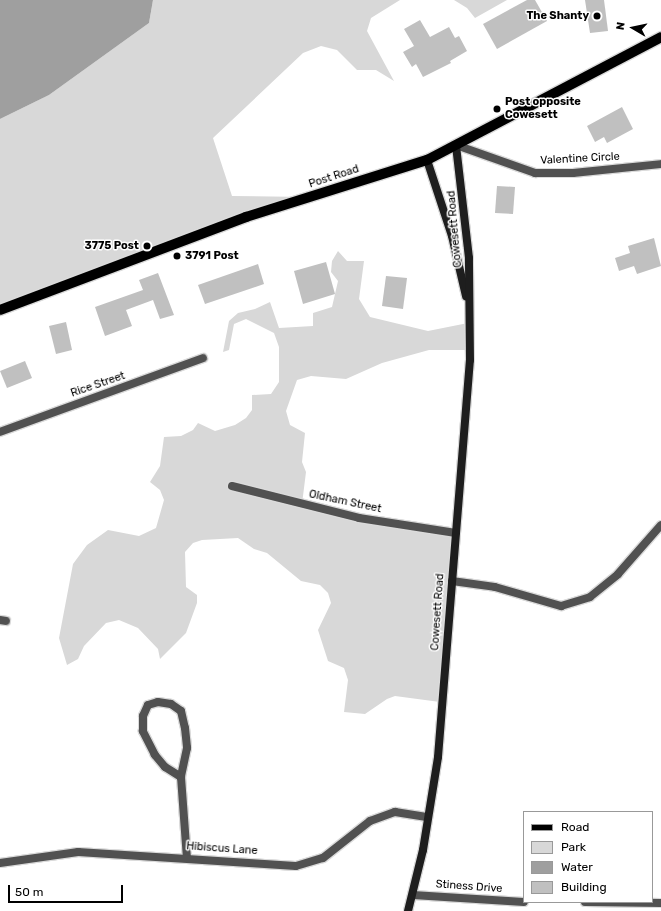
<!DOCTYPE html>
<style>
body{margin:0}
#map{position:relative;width:661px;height:911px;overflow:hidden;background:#fff;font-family:Rubik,sans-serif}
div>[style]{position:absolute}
.green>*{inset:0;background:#d8d8d8}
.water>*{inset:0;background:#9f9f9f}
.building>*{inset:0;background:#c0c0c0}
.roads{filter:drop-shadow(1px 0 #dbdbdb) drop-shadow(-1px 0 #dbdbdb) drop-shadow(0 1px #dbdbdb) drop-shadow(0 -1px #dbdbdb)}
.minor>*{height:8px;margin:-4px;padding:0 4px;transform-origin:4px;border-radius:4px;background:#515151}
.secondary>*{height:8px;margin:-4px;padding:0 4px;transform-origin:4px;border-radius:4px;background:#1e1e1e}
.primary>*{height:10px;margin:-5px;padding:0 5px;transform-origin:5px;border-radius:5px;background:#000}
.dots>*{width:11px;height:11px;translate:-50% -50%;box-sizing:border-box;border:2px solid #fff;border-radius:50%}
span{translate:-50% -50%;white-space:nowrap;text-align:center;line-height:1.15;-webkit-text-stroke:3px #fff;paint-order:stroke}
.poi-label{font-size:11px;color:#000;font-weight:700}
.right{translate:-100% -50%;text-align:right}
.left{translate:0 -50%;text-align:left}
.street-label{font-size:11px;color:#000}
.legend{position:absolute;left:523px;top:811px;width:130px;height:92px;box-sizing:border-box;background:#fff;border:1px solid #999;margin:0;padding:5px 7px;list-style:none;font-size:12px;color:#000}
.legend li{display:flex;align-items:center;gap:8px;height:20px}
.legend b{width:20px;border:1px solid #999}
.north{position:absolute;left:613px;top:8px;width:40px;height:40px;-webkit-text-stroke:3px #fff;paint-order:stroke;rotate:279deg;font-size:11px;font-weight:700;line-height:16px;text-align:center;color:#000}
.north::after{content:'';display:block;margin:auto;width:14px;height:18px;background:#000;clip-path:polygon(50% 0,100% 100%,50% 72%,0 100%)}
.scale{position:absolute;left:8px;top:885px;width:115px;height:18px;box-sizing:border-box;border:2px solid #000;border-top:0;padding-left:5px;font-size:12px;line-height:14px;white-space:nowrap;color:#000;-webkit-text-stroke:3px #fff;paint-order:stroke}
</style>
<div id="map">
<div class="green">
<div style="clip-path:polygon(153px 0,400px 0,371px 18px,367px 31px,394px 81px,376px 70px,357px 70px,337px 50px,321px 46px,303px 53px,213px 138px,232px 196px,306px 197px,0 308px,0 119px,49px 95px,149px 23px)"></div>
<div style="clip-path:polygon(454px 0,507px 0,475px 18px,467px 8px)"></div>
<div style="clip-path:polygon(338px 251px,347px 261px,364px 261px,359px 299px,370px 317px,428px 331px,468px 323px,467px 350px,429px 350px,382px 363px,346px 379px,311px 376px,297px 380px,286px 411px,290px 425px,305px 433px,302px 462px,306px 472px,302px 504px,454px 537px,440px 702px,395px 696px,387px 699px,365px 714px,344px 712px,348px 680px,344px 668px,328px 661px,318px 630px,331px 603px,328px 593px,320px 585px,301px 581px,267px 553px,254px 549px,238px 538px,202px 540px,193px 543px,185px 552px,186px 587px,197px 595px,197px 603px,186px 633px,160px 659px,158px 649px,138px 628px,119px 620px,106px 623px,84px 646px,78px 659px,67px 665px,59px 638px,73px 564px,87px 545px,108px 530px,139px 536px,156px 528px,164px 500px,160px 490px,150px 482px,160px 466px,164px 437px,181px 436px,193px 430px,198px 423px,215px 431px,235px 425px,246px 418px,252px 410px,252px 395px,271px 394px,279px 382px,279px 347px,274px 333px,246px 319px,234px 324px,229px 350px,223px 352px,229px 321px,238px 313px,255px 309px,270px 302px,279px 328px,313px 326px,313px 313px,332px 307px,338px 281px,331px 272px,332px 261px)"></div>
</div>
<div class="water">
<div style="clip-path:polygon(0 0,153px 0,149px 23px,49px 95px,0 119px)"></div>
</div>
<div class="building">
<div style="clip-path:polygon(527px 0,535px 0,547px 21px,497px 49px,483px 24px)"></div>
<div style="clip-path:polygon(585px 0,604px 0,608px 31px,590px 33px)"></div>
<div style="clip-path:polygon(420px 20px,430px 37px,449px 27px,455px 38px,459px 36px,467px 51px,450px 61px,451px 63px,423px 77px,416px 64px,412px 67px,403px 52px,414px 46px,404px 29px)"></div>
<div style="clip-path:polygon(622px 107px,633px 129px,607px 143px,604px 137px,595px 142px,587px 126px)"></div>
<div style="clip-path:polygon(497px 186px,515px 187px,513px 214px,495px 213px)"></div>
<div style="clip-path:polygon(654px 238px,661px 266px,637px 274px,634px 266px,619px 271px,615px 258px,630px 253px,628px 246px)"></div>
<div style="clip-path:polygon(326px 262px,335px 294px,303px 304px,294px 271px)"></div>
<div style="clip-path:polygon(258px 264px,264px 284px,205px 304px,198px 285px)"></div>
<div style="clip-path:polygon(158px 273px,174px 315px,160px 319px,153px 300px,126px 310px,132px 326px,105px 336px,95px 307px,143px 290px,139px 280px)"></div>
<div style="clip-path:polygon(386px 276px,407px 278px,403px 309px,382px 306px)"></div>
<div style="clip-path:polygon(66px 322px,72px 350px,56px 354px,49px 326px)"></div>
<div style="clip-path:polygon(25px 361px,32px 378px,7px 388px,0 371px)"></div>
</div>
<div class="roads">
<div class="minor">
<div style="left:456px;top:145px;width:84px;rotate:19.5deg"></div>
<div style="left:535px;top:173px;width:38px"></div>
<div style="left:573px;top:173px;width:88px;rotate:-5.8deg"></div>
<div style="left:0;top:432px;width:216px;rotate:-20deg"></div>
<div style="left:232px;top:486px;width:131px;rotate:14.1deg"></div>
<div style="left:359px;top:518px;width:98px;rotate:8.8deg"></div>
<div style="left:452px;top:581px;width:43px;rotate:7.9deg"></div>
<div style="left:495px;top:587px;width:69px;rotate:16.1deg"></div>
<div style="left:561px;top:606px;width:30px;rotate:-17deg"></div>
<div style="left:590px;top:597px;width:36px;rotate:-39deg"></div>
<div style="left:618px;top:574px;width:65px;rotate:-48.7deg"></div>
<div style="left:0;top:620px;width:6px;rotate:9deg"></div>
<div style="left:158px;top:702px;width:13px;rotate:9deg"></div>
<div style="left:171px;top:704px;width:12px;rotate:35deg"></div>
<div style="left:181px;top:711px;width:17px;rotate:77deg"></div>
<div style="left:185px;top:728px;width:20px;rotate:84deg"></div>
<div style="left:187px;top:748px;width:30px;rotate:102deg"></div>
<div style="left:181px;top:777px;width:19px;rotate:-148deg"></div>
<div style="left:165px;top:767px;width:16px;rotate:-130deg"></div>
<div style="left:155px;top:755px;width:27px;rotate:-117deg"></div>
<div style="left:143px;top:731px;width:15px;rotate:-90deg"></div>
<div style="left:143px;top:716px;width:12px;rotate:-66deg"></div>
<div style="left:148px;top:705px;width:10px;rotate:-17deg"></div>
<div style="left:181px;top:777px;width:81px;rotate:85.8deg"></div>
<div style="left:0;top:863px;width:79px;rotate:-8deg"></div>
<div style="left:78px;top:852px;width:218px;rotate:3.7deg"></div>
<div style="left:296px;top:866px;width:28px;rotate:-17deg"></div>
<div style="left:323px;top:858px;width:60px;rotate:-38.2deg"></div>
<div style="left:370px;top:821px;width:27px;rotate:-20deg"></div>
<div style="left:395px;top:812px;width:32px;rotate:9deg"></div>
<div style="left:413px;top:895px;width:111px;rotate:3.6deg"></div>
<div style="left:585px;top:902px;width:76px;rotate:0.8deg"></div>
</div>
<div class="secondary">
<div style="left:427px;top:160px;width:80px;rotate:71.8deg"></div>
<div style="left:452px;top:236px;width:62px;rotate:76.9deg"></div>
<div style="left:408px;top:911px;width:63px;rotate:-76.2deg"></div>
<div style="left:423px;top:850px;width:94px;rotate:-80.8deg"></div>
<div style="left:438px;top:757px;width:398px;rotate:-85.4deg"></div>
<div style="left:470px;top:360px;width:102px;rotate:-90.6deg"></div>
<div style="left:469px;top:258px;width:114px;rotate:-96.6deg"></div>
</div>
<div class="primary">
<div style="left:0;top:310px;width:263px;rotate:-20.7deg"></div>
<div style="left:246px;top:217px;width:190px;rotate:-17.5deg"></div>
<div style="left:427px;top:160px;width:264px;rotate:-27.7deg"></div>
</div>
</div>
<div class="dots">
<div style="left:597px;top:16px;background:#000"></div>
<div style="left:497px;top:109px;background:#000"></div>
<div style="left:147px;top:246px;background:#000"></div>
<div style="left:177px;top:256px;background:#000"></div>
</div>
<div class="poi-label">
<span class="right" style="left:589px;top:16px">The Shanty</span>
<span class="left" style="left:505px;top:109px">Post opposite<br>Cowesett</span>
<span class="right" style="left:139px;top:246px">3775 Post</span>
<span class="left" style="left:185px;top:256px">3791 Post</span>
</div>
<div class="street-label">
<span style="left:580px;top:159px;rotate:-3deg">Valentine Circle</span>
<span style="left:334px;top:177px;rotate:-18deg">Post Road</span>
<span style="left:455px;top:229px;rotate:-95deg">Cowesett Road</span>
<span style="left:98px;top:385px;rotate:-19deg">Rice Street</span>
<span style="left:345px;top:502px;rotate:12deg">Oldham Street</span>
<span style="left:438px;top:612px;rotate:-86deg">Cowesett Road</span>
<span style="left:222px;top:849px;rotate:4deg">Hibiscus Lane</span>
<span style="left:469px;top:887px;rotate:4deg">Stiness Drive</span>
</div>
<ul class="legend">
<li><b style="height:5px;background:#000"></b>Road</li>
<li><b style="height:11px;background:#d8d8d8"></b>Park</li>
<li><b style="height:11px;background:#9f9f9f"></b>Water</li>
<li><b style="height:11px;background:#c0c0c0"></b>Building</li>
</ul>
<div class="north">N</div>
<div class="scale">50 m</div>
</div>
